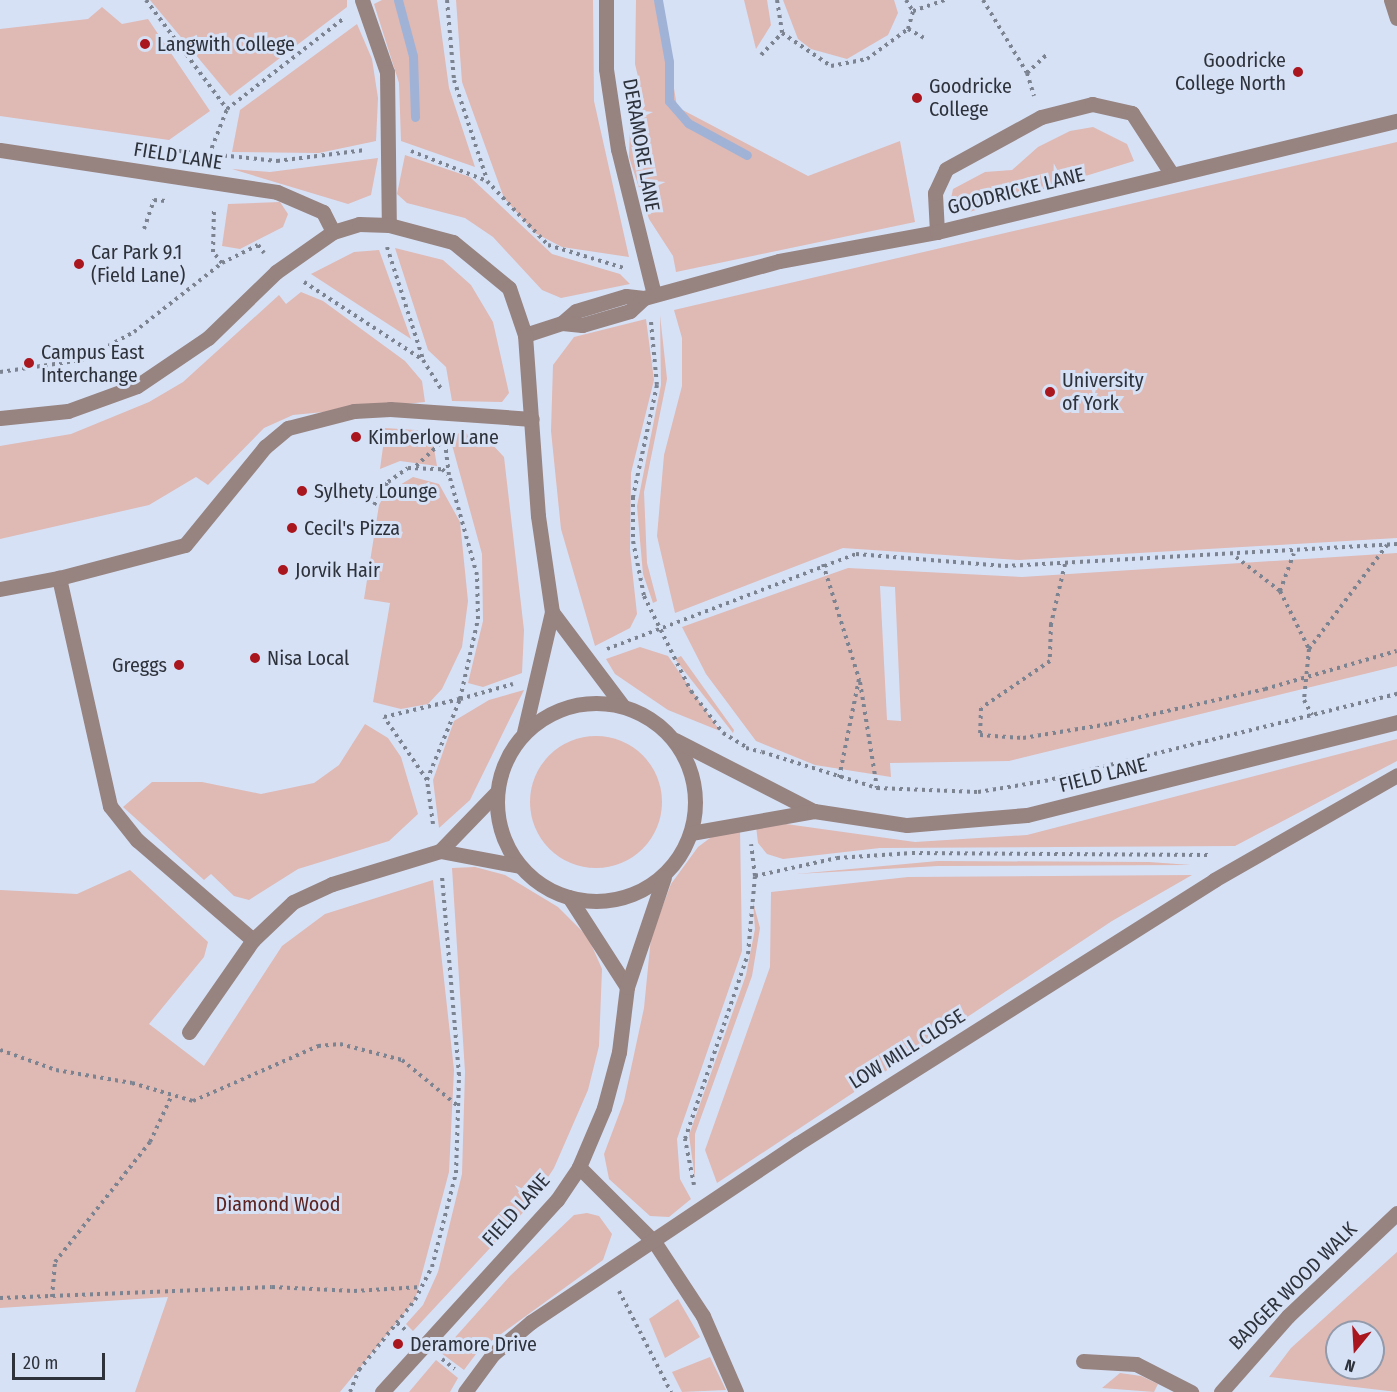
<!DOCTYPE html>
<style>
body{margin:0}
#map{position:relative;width:1397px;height:1392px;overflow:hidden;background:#d6e1f6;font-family:"Fira Sans Condensed",sans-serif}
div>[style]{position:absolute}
.green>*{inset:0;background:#dfb9b4}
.round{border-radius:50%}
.stream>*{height:9px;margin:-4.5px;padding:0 4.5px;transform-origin:4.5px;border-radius:4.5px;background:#a0b3d7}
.path>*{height:4px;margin-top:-2px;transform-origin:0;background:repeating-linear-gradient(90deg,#7c8391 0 3px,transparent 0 7.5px)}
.minor>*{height:15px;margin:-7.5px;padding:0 7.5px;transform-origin:7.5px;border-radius:7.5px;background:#978380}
.minor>.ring{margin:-7.5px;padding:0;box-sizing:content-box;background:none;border:15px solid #978380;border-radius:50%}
.dots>*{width:16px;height:16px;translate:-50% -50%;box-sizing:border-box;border:3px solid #d6e1f6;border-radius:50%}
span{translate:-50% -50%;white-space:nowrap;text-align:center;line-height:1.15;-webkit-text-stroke:6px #d6e1f6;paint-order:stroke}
.poi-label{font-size:20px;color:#2e323a}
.left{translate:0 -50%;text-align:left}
.right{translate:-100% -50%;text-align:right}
.street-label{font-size:20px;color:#2e323a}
.park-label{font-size:20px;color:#5d2320}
.north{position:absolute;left:1325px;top:1320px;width:60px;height:60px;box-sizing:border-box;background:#d6e1f6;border:2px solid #939bab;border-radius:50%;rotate:198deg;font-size:16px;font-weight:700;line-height:24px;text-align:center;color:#2e323a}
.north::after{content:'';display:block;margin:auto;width:21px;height:27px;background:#aa161e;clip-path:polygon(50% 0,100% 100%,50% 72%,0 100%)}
.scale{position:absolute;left:12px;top:1353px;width:93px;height:27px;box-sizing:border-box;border:3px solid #2e323a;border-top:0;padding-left:8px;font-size:18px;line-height:21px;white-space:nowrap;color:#2e323a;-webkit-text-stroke:4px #d6e1f6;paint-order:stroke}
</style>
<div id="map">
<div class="green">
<div style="clip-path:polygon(150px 0,347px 0,347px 7px,230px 96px)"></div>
<div style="clip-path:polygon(382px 0,437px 0,449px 88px,475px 167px,401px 141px,399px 83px,374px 4px)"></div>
<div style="clip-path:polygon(456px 0,593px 0,594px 101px,629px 257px,562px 247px,535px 233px,504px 198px,462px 82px)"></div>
<div style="clip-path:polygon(636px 0,660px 0,677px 107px,808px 176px,900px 141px,915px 222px,676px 272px,673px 256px,649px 219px,629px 157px,630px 126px,645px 106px,635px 64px)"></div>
<div style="clip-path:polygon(744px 0,767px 0,771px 25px,756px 49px)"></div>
<div style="clip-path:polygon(783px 0,894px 0,898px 13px,888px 35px,847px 59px,811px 49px,798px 39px)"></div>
<div style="clip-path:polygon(102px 7px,122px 24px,148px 19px,210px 111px,169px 140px,0 116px,0 29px,88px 19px)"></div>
<div style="clip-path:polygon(357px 24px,372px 59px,378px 98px,376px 141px,319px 153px,232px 152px,240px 110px)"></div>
<div style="clip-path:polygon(1093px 127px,1127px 144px,1134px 161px,966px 213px,950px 203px,953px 189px,985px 172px,1012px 170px,1038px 147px,1070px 131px)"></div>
<div style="clip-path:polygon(1397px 142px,1397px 538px,1019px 560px,843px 548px,675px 613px,657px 536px,664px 455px,682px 386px,682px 338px,674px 310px)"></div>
<div style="clip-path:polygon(405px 155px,470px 177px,552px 254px,620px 274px,630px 284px,561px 298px,542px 290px,493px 237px,465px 218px,407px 203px,397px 194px)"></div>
<div style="clip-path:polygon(378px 158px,371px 195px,348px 204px,232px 169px,270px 172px)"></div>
<div style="clip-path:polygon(280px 202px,288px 214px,283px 227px,240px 249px,222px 246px,228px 204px)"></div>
<div style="clip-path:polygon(395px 248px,443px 260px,471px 285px,493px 322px,509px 393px,502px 402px,452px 401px,446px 367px,428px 350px)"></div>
<div style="clip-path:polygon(379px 250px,411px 339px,311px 274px,354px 252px)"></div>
<div style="clip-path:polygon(301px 292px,323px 301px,405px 361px,422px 381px,425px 402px,293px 415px,264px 428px,208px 485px,196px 477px,149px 505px,0 539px,0 446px,71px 434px,149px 402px,183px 382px,279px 295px,286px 304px)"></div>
<div style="clip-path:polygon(660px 315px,667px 379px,644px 492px,647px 563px,657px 601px,653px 603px,643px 574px,637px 506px,661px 385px)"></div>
<div style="clip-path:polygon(646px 319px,654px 380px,631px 473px,630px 550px,637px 614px,630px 628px,595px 646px,561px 529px,551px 431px,553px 365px,574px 337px)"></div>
<div style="clip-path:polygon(369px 427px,431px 431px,437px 466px,400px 461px,380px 469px,383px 447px,367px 445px)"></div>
<div style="clip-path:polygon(465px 433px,489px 441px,504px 457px,524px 630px,522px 673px,483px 687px,468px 683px,483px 621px,482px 554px,449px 434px)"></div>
<div style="clip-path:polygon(413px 477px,439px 484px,460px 522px,468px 601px,462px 647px,442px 689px,428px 704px,401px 709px,373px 702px,390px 603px,364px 599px,379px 505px,385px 494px)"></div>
<div style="clip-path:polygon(evenodd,1397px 553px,1397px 666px,1009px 761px,890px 763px,891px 777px,815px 765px,756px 741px,706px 674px,682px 627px,848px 568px,1022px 577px,1397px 553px,880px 586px,895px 587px,901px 721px,887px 720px,880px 586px)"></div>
<div style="clip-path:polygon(640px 647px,668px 656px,720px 731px,668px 710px,615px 674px,606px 659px)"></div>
<div style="clip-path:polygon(681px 656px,734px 730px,733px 733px,675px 659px)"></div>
<div style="clip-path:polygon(524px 690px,470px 800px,439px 828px,433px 780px,454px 721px,489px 700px)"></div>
<div style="clip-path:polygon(365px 724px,388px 738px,401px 757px,418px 814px,389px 841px,298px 869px,249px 900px,234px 896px,211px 874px,204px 880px,123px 807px,152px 782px,202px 782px,261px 794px,314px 783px,339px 765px)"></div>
<div class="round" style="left:530px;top:736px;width:132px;height:132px"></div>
<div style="clip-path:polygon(1397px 739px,1397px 761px,1235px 846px,880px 848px,783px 859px,767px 854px,758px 843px,756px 826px,786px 824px,915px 842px,1027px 835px)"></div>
<div style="clip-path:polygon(740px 828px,742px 951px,677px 1139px,680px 1179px,691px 1199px,669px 1217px,650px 1216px,609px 1179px,604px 1154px,624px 1101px,644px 1008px,651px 937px,671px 884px,698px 847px,714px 835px)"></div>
<div style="clip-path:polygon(938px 861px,1149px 862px,1191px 865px,938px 866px,796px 874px)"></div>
<div style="clip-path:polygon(475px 867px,505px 875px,558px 907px,588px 937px,602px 969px,599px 1046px,588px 1090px,554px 1168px,530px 1205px,413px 1331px,406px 1324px,423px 1305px,438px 1272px,462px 1174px,465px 1072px,452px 868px)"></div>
<div style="clip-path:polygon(130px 870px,208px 942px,204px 957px,149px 1024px,204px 1066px,282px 946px,325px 914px,433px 880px,454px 1070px,449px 1172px,415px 1300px,340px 1392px,135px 1392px,168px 1297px,0 1308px,0 890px,77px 894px)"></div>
<div style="clip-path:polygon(1192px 875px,1112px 921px,717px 1183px,705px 1150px,770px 967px,771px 892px,908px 877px)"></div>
<div style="clip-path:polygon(753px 902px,760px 928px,752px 976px,695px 1134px,695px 1179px,689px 1135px,746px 975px,755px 929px)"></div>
<div style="clip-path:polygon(587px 1213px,599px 1216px,612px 1234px,603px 1260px,479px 1350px,464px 1370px,441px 1353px,510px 1276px,574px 1215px)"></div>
<div style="clip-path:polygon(evenodd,1397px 1252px,1397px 1392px,1269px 1377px,1291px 1348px,1397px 1252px,1337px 1332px,1373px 1332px,1373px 1368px,1337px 1368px,1337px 1332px)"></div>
<div style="clip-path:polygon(678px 1299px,700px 1337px,665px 1358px,649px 1319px)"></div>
<div style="clip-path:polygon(710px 1357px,726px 1390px,682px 1392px,672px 1372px)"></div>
<div style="clip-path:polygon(436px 1360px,458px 1378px,450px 1392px,409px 1392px)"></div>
<div style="clip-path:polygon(1120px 1373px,1141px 1376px,1158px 1384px,1154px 1392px,1102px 1388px)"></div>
</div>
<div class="stream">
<div style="left:398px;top:0;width:58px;rotate:75deg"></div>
<div style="left:413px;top:56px;width:61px;rotate:88.1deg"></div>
<div style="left:658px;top:0;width:63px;rotate:79.9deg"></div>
<div style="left:669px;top:62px;width:39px;rotate:90deg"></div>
<div style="left:669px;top:101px;width:29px;rotate:49deg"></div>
<div style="left:688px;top:123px;width:67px;rotate:28.5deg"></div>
</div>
<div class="path">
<div style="left:146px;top:0;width:136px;rotate:53.4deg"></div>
<div style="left:447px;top:0;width:80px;rotate:85deg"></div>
<div style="left:454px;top:80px;width:105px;rotate:71.7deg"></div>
<div style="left:777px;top:0;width:33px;rotate:81deg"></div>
<div style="left:782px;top:33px;width:59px;rotate:34deg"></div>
<div style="left:831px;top:66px;width:37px;rotate:-11deg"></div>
<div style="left:867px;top:59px;width:51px;rotate:-36.2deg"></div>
<div style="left:908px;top:29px;width:19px;rotate:-74deg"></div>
<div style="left:906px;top:0;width:13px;rotate:58deg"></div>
<div style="left:913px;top:11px;width:34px;rotate:-19deg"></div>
<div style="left:983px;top:0;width:85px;rotate:58.9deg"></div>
<div style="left:1027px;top:73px;width:24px;rotate:73deg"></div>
<div style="left:908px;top:29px;width:18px;rotate:29deg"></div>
<div style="left:761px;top:55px;width:30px;rotate:-46deg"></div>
<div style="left:1027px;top:73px;width:26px;rotate:-43deg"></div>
<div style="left:179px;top:151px;width:99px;rotate:5.8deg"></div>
<div style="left:277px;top:161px;width:89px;rotate:-7.1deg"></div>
<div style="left:411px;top:151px;width:82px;rotate:21.5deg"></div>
<div style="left:487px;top:181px;width:88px;rotate:46.4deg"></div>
<div style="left:548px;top:245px;width:79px;rotate:16.8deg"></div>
<div style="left:209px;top:155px;width:49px;rotate:-68.6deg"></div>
<div style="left:227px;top:109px;width:147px;rotate:-37.8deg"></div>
<div style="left:144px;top:229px;width:31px;rotate:-71deg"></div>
<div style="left:154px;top:200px;width:12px;rotate:5deg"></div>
<div style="left:387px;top:247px;width:118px;rotate:72.2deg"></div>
<div style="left:222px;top:263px;width:40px;rotate:-26.6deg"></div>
<div style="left:258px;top:245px;width:10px;rotate:53deg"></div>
<div style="left:304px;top:282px;width:142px;rotate:33.2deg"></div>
<div style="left:423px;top:360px;width:34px;rotate:58deg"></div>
<div style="left:651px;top:322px;width:63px;rotate:84.6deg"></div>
<div style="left:657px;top:385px;width:115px;rotate:102.1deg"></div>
<div style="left:633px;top:497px;width:44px;rotate:90deg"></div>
<div style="left:633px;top:541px;width:56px;rotate:78.7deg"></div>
<div style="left:644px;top:596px;width:106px;rotate:63.7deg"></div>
<div style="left:691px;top:691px;width:53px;rotate:52.7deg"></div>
<div style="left:723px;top:733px;width:29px;rotate:31deg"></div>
<div style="left:0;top:372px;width:83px;rotate:-8.3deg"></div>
<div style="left:82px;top:360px;width:59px;rotate:-28.3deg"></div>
<div style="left:134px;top:332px;width:112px;rotate:-38.1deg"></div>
<div style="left:222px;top:263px;width:14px;rotate:-129deg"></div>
<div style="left:213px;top:252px;width:43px;rotate:-88.7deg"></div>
<div style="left:416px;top:466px;width:38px;rotate:-43deg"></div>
<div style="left:374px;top:505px;width:27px;rotate:-59deg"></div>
<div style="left:388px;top:482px;width:24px;rotate:-35deg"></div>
<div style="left:408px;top:468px;width:34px;rotate:2deg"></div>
<div style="left:442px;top:469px;width:8px;rotate:45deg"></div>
<div style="left:1236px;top:557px;width:56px;rotate:37.7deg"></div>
<div style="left:1280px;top:591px;width:65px;rotate:63.4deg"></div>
<div style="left:1309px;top:649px;width:51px;rotate:95.6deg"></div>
<div style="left:1304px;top:700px;width:17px;rotate:62deg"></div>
<div style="left:823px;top:564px;width:121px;rotate:72.6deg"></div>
<div style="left:859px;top:679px;width:101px;rotate:101.4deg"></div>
<div style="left:1065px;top:564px;width:62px;rotate:103.1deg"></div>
<div style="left:1051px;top:624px;width:37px;rotate:92deg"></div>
<div style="left:1050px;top:661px;width:83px;rotate:145.7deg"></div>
<div style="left:981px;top:708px;width:27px;rotate:92deg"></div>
<div style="left:980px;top:735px;width:43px;rotate:4deg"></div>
<div style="left:1023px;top:738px;width:87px;rotate:-9.2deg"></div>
<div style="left:1109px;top:724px;width:160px;rotate:-12.6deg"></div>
<div style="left:1265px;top:689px;width:137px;rotate:-16.1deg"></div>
<div style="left:1280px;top:591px;width:40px;rotate:-69.8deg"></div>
<div style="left:607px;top:649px;width:267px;rotate:-20.9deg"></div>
<div style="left:856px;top:554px;width:149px;rotate:4.6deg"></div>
<div style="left:1005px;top:566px;width:393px;rotate:-3.2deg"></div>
<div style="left:1309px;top:649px;width:130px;rotate:-53.1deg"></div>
<div style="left:860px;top:682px;width:107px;rotate:80.9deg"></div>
<div style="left:646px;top:715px;width:17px;rotate:21deg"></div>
<div style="left:746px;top:748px;width:16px;rotate:14deg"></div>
<div style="left:762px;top:752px;width:121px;rotate:17.4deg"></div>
<div style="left:877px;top:788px;width:101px;rotate:2.3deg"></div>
<div style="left:978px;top:792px;width:68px;rotate:-9.3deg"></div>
<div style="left:1045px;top:781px;width:363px;rotate:-13.9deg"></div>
<div style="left:427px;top:780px;width:76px;rotate:-124.3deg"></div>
<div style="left:384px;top:717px;width:78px;rotate:-13.3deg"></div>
<div style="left:460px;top:699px;width:82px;rotate:-77.3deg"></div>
<div style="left:478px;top:619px;width:44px;rotate:-91.3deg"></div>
<div style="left:477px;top:575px;width:104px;rotate:-105.6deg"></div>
<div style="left:449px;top:475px;width:40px;rotate:-97.1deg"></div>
<div style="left:433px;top:824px;width:44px;rotate:-97.8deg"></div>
<div style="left:427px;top:780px;width:87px;rotate:-67.8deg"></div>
<div style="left:460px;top:699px;width:55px;rotate:-15.8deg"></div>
<div style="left:755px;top:876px;width:84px;rotate:-12.4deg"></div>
<div style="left:837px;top:858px;width:75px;rotate:-3.8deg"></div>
<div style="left:912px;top:853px;width:297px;rotate:0.4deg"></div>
<div style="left:0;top:1050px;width:59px;rotate:19.7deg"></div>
<div style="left:56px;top:1070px;width:77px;rotate:9.7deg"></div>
<div style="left:132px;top:1083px;width:64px;rotate:16.4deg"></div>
<div style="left:193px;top:1101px;width:137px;rotate:-23.7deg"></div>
<div style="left:318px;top:1046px;width:22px;rotate:-5deg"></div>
<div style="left:340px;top:1044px;width:64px;rotate:14.5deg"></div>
<div style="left:402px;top:1060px;width:74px;rotate:39.5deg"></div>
<div style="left:694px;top:1185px;width:47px;rotate:-101.1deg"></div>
<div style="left:685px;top:1139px;width:195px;rotate:-71.2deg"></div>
<div style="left:748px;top:954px;width:78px;rotate:-84.9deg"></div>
<div style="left:755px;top:876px;width:32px;rotate:-97deg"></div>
<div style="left:619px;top:1291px;width:114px;rotate:62.8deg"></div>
<div style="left:52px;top:1297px;width:35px;rotate:-85deg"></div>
<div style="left:55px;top:1262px;width:153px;rotate:-51.6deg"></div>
<div style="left:150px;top:1142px;width:52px;rotate:-64.9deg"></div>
<div style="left:0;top:1298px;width:272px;rotate:-2.3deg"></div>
<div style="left:272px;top:1287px;width:82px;rotate:2.8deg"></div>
<div style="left:354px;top:1291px;width:67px;rotate:-3.4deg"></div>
<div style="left:397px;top:1323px;width:14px;rotate:39deg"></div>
<div style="left:442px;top:1359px;width:16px;rotate:38deg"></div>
<div style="left:350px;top:1392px;width:24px;rotate:-68deg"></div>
<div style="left:359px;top:1370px;width:90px;rotate:-51.3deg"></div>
<div style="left:415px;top:1300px;width:37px;rotate:-63deg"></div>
<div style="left:432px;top:1267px;width:97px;rotate:-75.7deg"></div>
<div style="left:456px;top:1173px;width:98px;rotate:-88.2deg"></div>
<div style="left:459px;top:1075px;width:200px;rotate:-94.9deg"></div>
</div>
<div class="minor">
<div style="left:362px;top:0;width:76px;rotate:70.9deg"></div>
<div style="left:387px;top:72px;width:153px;rotate:89.3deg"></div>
<div style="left:606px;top:0;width:69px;rotate:90deg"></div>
<div style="left:606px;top:69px;width:81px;rotate:81.5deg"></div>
<div style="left:618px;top:149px;width:150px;rotate:76.1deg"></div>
<div style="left:1391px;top:0;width:19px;rotate:72deg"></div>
<div style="left:0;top:150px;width:280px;rotate:8.6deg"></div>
<div style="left:277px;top:192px;width:50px;rotate:23.5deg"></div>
<div style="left:323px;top:212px;width:22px;rotate:63deg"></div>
<div style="left:937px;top:232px;width:39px;rotate:-93deg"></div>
<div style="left:935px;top:193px;width:26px;rotate:-65deg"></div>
<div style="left:946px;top:169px;width:108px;rotate:-28.7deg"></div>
<div style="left:1041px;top:117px;width:53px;rotate:-14.3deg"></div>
<div style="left:1092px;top:104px;width:41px;rotate:12.7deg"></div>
<div style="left:1132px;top:113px;width:72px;rotate:57deg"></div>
<div style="left:562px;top:323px;width:18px;rotate:-41deg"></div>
<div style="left:576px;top:311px;width:52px;rotate:-16.7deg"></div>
<div style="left:626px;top:296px;width:18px;rotate:6deg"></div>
<div style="left:525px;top:335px;width:39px;rotate:-18deg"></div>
<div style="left:562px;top:323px;width:20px;rotate:6deg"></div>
<div style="left:582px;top:325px;width:50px;rotate:-16.3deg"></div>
<div style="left:630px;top:311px;width:19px;rotate:-43deg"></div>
<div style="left:644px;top:298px;width:140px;rotate:-15.3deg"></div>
<div style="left:779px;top:261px;width:161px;rotate:-10.4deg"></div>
<div style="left:937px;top:232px;width:473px;rotate:-13.6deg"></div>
<div style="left:0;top:418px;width:68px;rotate:-5.9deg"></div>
<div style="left:68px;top:411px;width:73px;rotate:-19.9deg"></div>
<div style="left:137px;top:386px;width:86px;rotate:-34.1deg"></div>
<div style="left:208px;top:338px;width:95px;rotate:-44.1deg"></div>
<div style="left:276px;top:272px;width:70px;rotate:-35.1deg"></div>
<div style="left:333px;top:232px;width:27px;rotate:-17deg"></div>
<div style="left:359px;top:224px;width:30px;rotate:2deg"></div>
<div style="left:389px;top:225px;width:66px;rotate:14.9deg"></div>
<div style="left:453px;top:242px;width:72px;rotate:39.4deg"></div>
<div style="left:509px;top:288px;width:50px;rotate:71.2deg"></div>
<div style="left:525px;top:335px;width:181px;rotate:85.9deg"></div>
<div style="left:538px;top:516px;width:97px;rotate:81.7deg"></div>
<div style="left:552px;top:612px;width:123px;rotate:103.1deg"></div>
<div style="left:0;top:589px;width:60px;rotate:-10.6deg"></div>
<div style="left:552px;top:612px;width:116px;rotate:53deg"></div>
<div class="ring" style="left:497px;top:703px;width:183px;height:183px"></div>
<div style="left:675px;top:740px;width:156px;rotate:27.1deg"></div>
<div style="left:691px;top:833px;width:125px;rotate:-10.1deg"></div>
<div style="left:814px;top:811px;width:94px;rotate:8.6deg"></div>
<div style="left:907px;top:825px;width:120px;rotate:-4.8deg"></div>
<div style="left:1027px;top:815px;width:382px;rotate:-14.1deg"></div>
<div style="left:440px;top:851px;width:81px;rotate:10.6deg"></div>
<div style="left:569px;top:897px;width:107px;rotate:57.2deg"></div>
<div style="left:253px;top:940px;width:153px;rotate:-139.2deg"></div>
<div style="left:137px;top:840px;width:43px;rotate:-128.5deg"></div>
<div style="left:110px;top:806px;width:234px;rotate:-102.6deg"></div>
<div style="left:59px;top:578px;width:130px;rotate:-14.7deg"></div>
<div style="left:185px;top:545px;width:127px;rotate:-50.8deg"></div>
<div style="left:265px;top:447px;width:30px;rotate:-40deg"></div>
<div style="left:288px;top:428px;width:68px;rotate:-14.4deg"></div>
<div style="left:354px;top:411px;width:36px;rotate:-3deg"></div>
<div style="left:390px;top:409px;width:142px;rotate:4deg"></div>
<div style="left:189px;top:1032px;width:112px;rotate:-55.2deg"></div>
<div style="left:253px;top:940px;width:55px;rotate:-43.5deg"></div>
<div style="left:293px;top:902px;width:43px;rotate:-24.8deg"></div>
<div style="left:332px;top:884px;width:113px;rotate:-17deg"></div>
<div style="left:440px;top:851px;width:81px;rotate:-46deg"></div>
<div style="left:579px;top:1167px;width:107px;rotate:45deg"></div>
<div style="left:655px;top:1243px;width:87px;rotate:56.7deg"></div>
<div style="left:703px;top:1316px;width:83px;rotate:66.5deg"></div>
<div style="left:1083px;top:1361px;width:53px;rotate:3.2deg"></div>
<div style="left:1136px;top:1364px;width:62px;rotate:27deg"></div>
<div style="left:382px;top:1392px;width:260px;rotate:-47.7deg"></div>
<div style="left:557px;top:1200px;width:40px;rotate:-56deg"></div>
<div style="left:579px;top:1167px;width:64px;rotate:-67deg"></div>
<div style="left:604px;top:1108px;width:58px;rotate:-75deg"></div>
<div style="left:619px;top:1052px;width:65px;rotate:-83deg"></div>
<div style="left:627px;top:987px;width:116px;rotate:-71.4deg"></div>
<div style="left:465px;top:1392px;width:47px;rotate:-53.6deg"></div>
<div style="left:493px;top:1354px;width:50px;rotate:-40.1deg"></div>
<div style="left:531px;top:1322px;width:320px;rotate:-33.8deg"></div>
<div style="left:797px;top:1144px;width:494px;rotate:-32.3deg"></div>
<div style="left:1214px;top:880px;width:211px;rotate:-29.8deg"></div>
<div style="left:1221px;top:1392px;width:101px;rotate:-48.6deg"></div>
<div style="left:1288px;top:1316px;width:150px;rotate:-43.4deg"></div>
</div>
<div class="dots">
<div style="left:145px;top:44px;background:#aa161e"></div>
<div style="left:1298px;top:72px;background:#aa161e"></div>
<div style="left:917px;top:98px;background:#aa161e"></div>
<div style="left:79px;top:264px;background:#aa161e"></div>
<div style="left:29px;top:363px;background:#aa161e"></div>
<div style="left:1050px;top:392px;background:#aa161e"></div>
<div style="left:356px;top:437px;background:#aa161e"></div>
<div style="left:302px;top:491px;background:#aa161e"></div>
<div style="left:292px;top:528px;background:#aa161e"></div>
<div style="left:283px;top:570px;background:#aa161e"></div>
<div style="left:255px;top:658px;background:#aa161e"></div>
<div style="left:179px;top:665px;background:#aa161e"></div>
<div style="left:398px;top:1344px;background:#aa161e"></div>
</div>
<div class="poi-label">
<span class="left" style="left:157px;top:44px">Langwith College</span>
<span class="right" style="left:1286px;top:72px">Goodricke<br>College North</span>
<span class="left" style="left:929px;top:98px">Goodricke<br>College</span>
<span class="left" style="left:91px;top:264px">Car Park 9.1<br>(Field Lane)</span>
<span class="left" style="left:41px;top:364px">Campus East<br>Interchange</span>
<span class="left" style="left:1062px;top:392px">University<br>of York</span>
<span class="left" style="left:368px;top:437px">Kimberlow Lane</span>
<span class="left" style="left:314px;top:491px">Sylhety Lounge</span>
<span class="left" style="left:304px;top:528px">Cecil's Pizza</span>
<span class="left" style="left:295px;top:570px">Jorvik Hair</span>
<span class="left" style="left:267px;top:658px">Nisa Local</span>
<span class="right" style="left:167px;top:665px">Greggs</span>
<span class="left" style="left:410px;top:1344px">Deramore Drive</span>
</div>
<div class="street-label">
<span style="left:641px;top:145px;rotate:80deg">DERAMORE LANE</span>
<span style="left:178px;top:156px;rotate:9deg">FIELD LANE</span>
<span style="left:1016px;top:191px;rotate:-14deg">GOODRICKE LANE</span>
<span style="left:1103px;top:775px;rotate:-14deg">FIELD LANE</span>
<span style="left:907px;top:1049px;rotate:-32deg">LOW MILL CLOSE</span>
<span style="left:516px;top:1210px;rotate:-48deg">FIELD LANE</span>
<span style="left:1293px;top:1286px;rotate:-45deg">BADGER WOOD WALK</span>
</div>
<div class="park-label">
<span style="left:278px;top:1204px">Diamond Wood</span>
</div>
<div class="north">N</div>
<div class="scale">20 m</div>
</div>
